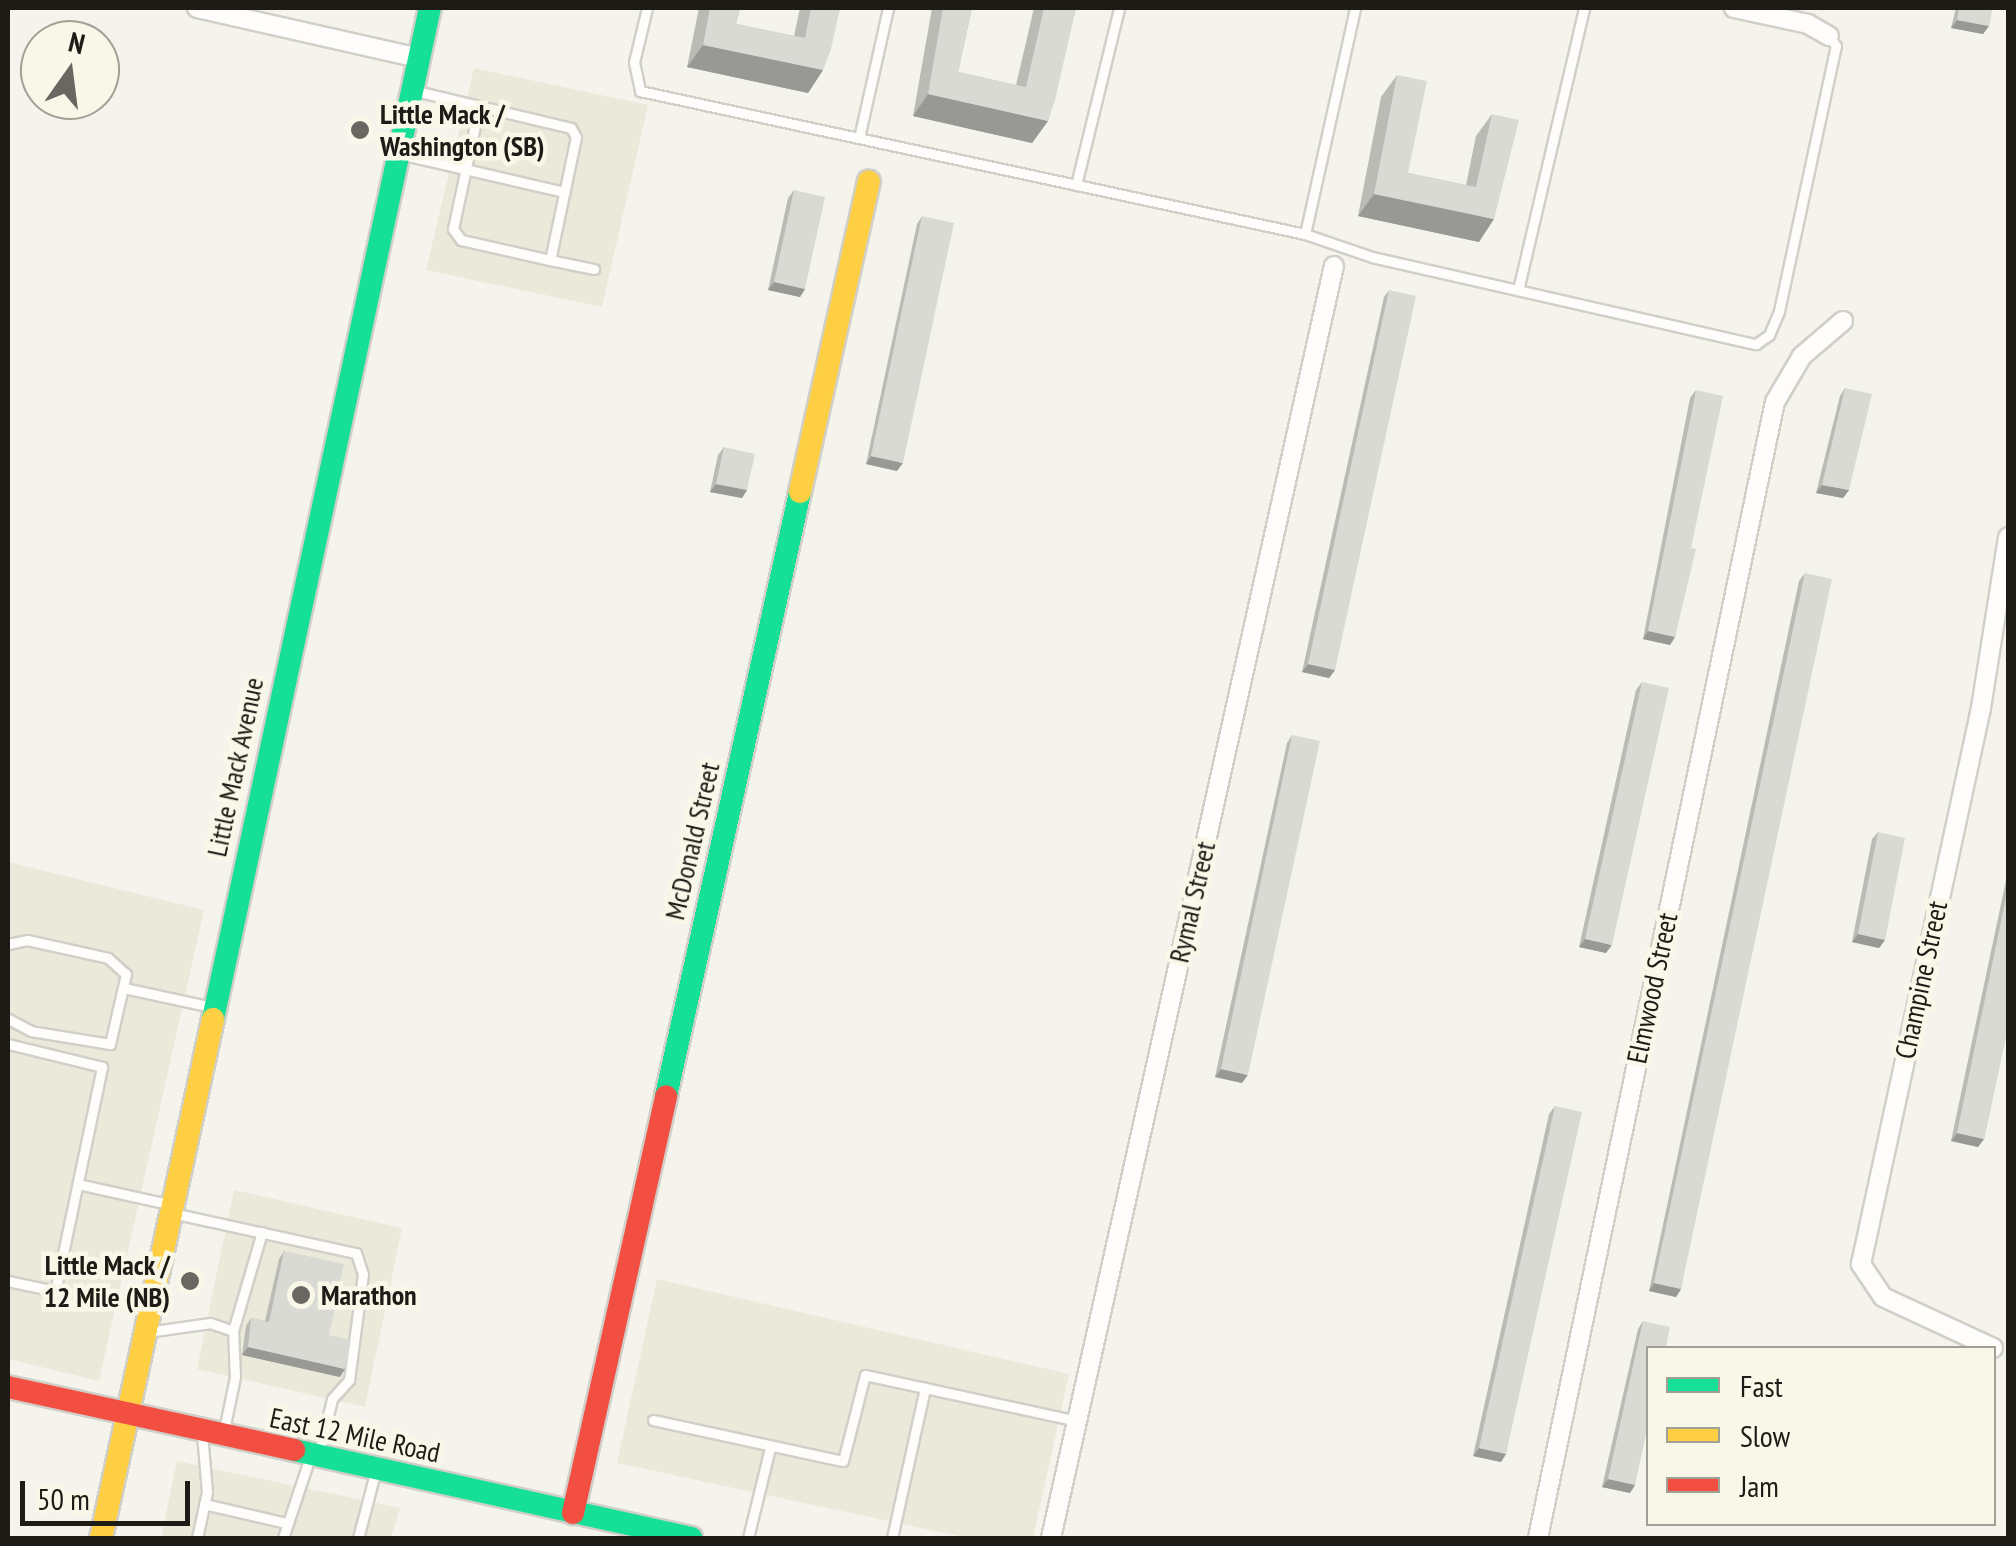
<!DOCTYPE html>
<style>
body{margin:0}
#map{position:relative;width:2016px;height:1546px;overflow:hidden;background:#f5f4ec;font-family:"PT Sans Narrow",sans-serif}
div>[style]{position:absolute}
.built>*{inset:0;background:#ebe9da}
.roads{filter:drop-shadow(2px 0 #d0cfc8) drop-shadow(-2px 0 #d0cfc8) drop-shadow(0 2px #d0cfc8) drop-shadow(0 -2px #d0cfc8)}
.lane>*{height:9px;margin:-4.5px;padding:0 4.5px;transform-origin:4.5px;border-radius:4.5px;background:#fefdfc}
.street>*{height:18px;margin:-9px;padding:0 9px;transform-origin:9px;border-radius:9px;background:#fefdfc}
.fast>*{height:22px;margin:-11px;padding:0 11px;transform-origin:11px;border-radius:11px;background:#16e098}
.slow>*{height:22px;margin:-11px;padding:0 11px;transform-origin:11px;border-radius:11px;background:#ffcf43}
.jam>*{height:22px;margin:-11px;padding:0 11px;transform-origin:11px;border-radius:11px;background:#f24e42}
.wall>*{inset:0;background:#bbbbb6}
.shaded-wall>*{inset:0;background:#989994}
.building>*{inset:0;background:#d9dad4}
.dots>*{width:28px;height:28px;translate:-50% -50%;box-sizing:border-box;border:5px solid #f9f8e8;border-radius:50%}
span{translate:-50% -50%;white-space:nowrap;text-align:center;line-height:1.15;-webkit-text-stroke:9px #f9f8e8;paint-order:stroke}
.poi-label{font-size:28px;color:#1c1b16;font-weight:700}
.left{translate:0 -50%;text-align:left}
.right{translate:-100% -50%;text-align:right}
.street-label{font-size:28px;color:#1c1b16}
.frame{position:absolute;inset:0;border:10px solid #1c1b16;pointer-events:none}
.legend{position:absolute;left:1646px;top:1346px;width:350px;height:180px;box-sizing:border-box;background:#f9f8e8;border:2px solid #a1a094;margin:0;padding:12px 18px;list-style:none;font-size:30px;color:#1c1b16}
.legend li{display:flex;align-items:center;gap:20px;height:50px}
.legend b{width:50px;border:2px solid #a1a094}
.north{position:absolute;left:20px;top:20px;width:100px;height:100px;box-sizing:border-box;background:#f9f8e8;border:2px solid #a1a094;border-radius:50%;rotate:14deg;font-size:28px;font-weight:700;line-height:40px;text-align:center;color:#1c1b16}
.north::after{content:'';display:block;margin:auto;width:35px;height:45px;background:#686761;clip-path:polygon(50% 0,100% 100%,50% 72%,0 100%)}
.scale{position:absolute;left:20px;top:1481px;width:170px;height:45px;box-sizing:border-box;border:5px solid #1c1b16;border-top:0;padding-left:12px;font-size:30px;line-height:35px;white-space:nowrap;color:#1c1b16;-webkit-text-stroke:8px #f9f8e8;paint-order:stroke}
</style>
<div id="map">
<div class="built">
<div style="clip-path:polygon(474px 68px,648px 105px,602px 307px,426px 270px)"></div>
<div style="clip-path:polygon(8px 862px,204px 910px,99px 1381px,8px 1359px)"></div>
<div style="clip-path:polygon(234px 1190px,402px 1228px,365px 1407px,197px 1369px)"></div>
<div style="clip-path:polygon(657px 1279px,1069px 1374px,1033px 1538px,968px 1538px,617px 1463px)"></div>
<div style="clip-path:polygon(177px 1461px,400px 1508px,391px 1538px,161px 1538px)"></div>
</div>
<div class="roads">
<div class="lane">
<div style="left:647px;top:8px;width:56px;rotate:103.5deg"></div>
<div style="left:634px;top:62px;width:30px;rotate:78deg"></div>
<div style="left:640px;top:91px;width:680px;rotate:12.14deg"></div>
<div style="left:1305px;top:234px;width:71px;rotate:18.9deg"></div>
<div style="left:1372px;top:257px;width:394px;rotate:12.8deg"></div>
<div style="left:1756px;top:344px;width:16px;rotate:-35deg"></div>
<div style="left:1769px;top:335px;width:26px;rotate:-67deg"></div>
<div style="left:1779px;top:311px;width:271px;rotate:-77.9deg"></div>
<div style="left:1836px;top:46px;width:12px;rotate:-125deg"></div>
<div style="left:416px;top:91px;width:159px;rotate:13.4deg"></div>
<div style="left:571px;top:128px;width:10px;rotate:61deg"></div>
<div style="left:576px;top:137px;width:126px;rotate:101.9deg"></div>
<div style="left:550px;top:260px;width:91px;rotate:-167.3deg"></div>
<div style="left:461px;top:240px;width:14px;rotate:-126deg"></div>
<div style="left:453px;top:229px;width:125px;rotate:-78deg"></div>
<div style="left:859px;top:138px;width:133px;rotate:-77.4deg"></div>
<div style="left:400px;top:154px;width:169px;rotate:13deg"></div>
<div style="left:1076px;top:185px;width:182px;rotate:-76.3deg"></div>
<div style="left:1305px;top:234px;width:231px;rotate:-77.5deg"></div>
<div style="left:550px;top:260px;width:45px;rotate:11.6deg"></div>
<div style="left:1518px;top:290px;width:290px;rotate:-76.8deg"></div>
<div style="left:8px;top:944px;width:19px;rotate:-12deg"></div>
<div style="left:27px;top:940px;width:83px;rotate:12.5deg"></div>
<div style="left:108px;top:958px;width:24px;rotate:42deg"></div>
<div style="left:126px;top:974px;width:72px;rotate:102.9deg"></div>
<div style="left:110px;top:1044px;width:80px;rotate:-170.7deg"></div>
<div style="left:31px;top:1031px;width:26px;rotate:-152deg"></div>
<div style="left:124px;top:988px;width:90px;rotate:12.2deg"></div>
<div style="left:8px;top:1044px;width:97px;rotate:13.7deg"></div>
<div style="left:102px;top:1067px;width:229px;rotate:101.8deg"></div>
<div style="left:55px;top:1291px;width:48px;rotate:-168deg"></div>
<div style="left:78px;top:1184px;width:92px;rotate:12.5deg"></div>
<div style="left:172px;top:1213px;width:188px;rotate:12.3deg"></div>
<div style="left:356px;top:1253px;width:22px;rotate:72deg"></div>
<div style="left:363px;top:1274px;width:107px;rotate:97.5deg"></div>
<div style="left:349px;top:1380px;width:25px;rotate:132deg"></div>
<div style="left:332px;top:1399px;width:56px;rotate:103.5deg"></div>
<div style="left:147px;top:1332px;width:64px;rotate:-8.1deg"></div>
<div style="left:210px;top:1323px;width:24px;rotate:19deg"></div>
<div style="left:653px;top:1420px;width:194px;rotate:12.2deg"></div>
<div style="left:843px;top:1461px;width:89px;rotate:-75.7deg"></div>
<div style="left:865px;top:1375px;width:217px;rotate:12.2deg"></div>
<div style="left:224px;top:1430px;width:54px;rotate:-78.3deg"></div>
<div style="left:235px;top:1377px;width:46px;rotate:-92.5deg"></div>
<div style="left:233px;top:1331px;width:103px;rotate:-73.7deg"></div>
<div style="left:204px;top:1504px;width:84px;rotate:13deg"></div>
<div style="left:197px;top:1538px;width:47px;rotate:-77.7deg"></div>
<div style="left:207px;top:1492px;width:58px;rotate:-94.9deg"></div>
<div style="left:283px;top:1538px;width:85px;rotate:-71.6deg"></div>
<div style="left:358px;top:1538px;width:67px;rotate:-75.3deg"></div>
<div style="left:748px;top:1538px;width:93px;rotate:-76.3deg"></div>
<div style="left:892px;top:1538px;width:154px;rotate:-77.6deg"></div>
</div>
<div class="street">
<div style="left:197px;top:8px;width:228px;rotate:12.7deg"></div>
<div style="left:1734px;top:8px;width:76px;rotate:12.2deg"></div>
<div style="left:1808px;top:24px;width:24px;rotate:30deg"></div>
<div style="left:1993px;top:1348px;width:121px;rotate:-155.1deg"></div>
<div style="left:1883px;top:1297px;width:40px;rotate:-124deg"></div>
<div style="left:1861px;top:1264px;width:569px;rotate:-77.82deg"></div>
<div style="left:1981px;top:708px;width:173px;rotate:-81deg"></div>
<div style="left:1051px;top:1538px;width:1303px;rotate:-77.46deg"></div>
<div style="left:1538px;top:1538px;width:1160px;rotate:-78.22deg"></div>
<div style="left:1775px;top:402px;width:53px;rotate:-59.6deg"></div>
<div style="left:1802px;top:356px;width:54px;rotate:-40.5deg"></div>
</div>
<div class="fast">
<div style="left:213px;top:1019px;width:1034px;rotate:-77.89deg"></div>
<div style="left:666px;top:1096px;width:619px;rotate:-77.49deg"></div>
<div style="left:294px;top:1450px;width:407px;rotate:12.5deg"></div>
</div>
<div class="slow">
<div style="left:800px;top:492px;width:318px;rotate:-77.5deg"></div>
<div style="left:101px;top:1538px;width:531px;rotate:-77.82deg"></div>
</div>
<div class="jam">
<div style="left:8px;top:1387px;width:293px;rotate:12.4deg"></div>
<div style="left:573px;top:1513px;width:427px;rotate:-77.4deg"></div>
</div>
</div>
<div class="wall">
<div style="clip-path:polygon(699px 8px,740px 8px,736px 24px,794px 36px,800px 8px,840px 8px,823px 70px,808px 93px,687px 67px)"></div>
<div style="clip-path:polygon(932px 8px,972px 8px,958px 72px,1016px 85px,1034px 8px,1076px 8px,1048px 121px,1032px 143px,913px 116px)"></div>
<div style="clip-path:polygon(1956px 8px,1992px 8px,1989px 26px,1983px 34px,1951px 28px)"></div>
<div style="clip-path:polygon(1397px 75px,1408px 173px,1466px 185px,1476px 136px,1492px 114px,1479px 242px,1358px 216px,1381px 97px)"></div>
<div style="clip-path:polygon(794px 190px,805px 289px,800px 297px,768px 290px,788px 198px)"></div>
<div style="clip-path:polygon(922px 216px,897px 471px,866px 464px,917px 224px)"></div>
<div style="clip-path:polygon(1389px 290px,1335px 670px,1329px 678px,1302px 672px,1384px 297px)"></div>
<div style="clip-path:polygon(1845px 388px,1849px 490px,1843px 498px,1816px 493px,1840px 396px)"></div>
<div style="clip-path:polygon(1696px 390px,1691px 548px,1675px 637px,1670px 645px,1643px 639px,1690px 398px)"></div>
<div style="clip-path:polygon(724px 447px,747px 490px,742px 498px,710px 492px,718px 455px)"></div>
<div style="clip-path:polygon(1805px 573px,1681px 1289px,1676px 1297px,1649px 1291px,1799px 581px)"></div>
<div style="clip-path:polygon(1642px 682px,1606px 953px,1579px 947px,1636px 690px)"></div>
<div style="clip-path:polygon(1292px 735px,1242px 1083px,1215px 1077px,1287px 743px)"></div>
<div style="clip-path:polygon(1878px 832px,1885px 940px,1879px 948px,1852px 942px,1872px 839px)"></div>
<div style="clip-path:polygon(2008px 871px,2008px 1026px,1984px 1139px,1978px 1147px,1951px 1141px)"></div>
<div style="clip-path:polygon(1555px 1106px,1506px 1454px,1501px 1462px,1473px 1456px,1549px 1114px)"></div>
<div style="clip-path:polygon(284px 1251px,329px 1335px,340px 1377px,242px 1355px,246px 1326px,251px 1318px,265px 1321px,279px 1259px)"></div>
<div style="clip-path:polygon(1643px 1321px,1635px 1485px,1630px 1493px,1602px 1487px,1638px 1329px)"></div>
</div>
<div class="shaded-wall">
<div style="clip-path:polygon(1957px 20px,1989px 26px,1983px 34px,1951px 28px)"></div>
<div style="clip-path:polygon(703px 45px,823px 70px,808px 93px,687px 67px)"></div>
<div style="clip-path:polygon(928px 94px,1048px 121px,1032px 143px,913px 116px)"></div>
<div style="clip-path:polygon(1374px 194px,1494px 219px,1479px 242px,1358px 216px)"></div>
<div style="clip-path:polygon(774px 282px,805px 289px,800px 297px,768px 290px)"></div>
<div style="clip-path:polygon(871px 456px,903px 463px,897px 471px,866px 464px)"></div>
<div style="clip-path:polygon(716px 484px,747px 490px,742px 498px,710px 492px)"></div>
<div style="clip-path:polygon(1822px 485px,1849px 490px,1843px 498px,1816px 493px)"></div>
<div style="clip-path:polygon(1648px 631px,1675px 637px,1670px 645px,1643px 639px)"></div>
<div style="clip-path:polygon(1308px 664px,1335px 670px,1329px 678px,1302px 672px)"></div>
<div style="clip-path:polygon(1858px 934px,1885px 940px,1879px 948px,1852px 942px)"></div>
<div style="clip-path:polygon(1585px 939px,1612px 945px,1606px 953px,1579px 947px)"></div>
<div style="clip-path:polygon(1221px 1069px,1248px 1075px,1242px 1083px,1215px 1077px)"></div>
<div style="clip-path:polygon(1957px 1133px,1984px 1139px,1978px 1147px,1951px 1141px)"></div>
<div style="clip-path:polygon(1654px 1283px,1681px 1289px,1676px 1297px,1649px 1291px)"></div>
<div style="clip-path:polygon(248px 1347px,345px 1369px,340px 1377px,242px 1355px)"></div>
<div style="clip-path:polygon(1479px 1448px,1506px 1454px,1501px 1462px,1473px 1456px)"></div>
<div style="clip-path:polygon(1608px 1479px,1635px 1485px,1630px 1493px,1602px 1487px)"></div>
</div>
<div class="building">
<div style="clip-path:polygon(710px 8px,740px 8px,736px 24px,805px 38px,811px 8px,840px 8px,831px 49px,823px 70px,703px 45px)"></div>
<div style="clip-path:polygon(943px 8px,972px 8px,958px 72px,1026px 87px,1044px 8px,1076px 8px,1055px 100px,1048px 121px,928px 94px)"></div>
<div style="clip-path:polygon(1959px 8px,1992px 8px,1989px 26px,1957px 20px)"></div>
<div style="clip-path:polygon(1397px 75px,1427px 81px,1408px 173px,1476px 187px,1492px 114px,1519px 120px,1494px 219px,1374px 194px)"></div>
<div style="clip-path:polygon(794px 190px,825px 197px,805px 289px,774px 282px)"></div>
<div style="clip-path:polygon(922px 216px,954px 223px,903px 463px,871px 456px)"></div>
<div style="clip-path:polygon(1389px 290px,1416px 296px,1335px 670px,1308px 664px)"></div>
<div style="clip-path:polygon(1845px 388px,1872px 394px,1849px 490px,1822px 485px)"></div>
<div style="clip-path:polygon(1696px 390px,1723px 396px,1691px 548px,1696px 549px,1675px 637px,1648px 631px)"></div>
<div style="clip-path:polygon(724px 447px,755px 454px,747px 490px,716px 484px)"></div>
<div style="clip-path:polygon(1805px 573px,1832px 579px,1681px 1289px,1654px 1283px)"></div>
<div style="clip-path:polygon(1642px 682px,1669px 688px,1612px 945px,1585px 939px)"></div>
<div style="clip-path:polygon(1292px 735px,1320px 741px,1248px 1075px,1221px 1069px)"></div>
<div style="clip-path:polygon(1878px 832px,1905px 838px,1885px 940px,1858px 934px)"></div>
<div style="clip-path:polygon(2008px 888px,2008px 1026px,1984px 1139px,1957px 1133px)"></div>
<div style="clip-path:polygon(1555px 1106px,1582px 1112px,1506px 1454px,1479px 1448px)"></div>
<div style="clip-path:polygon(284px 1251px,344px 1264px,329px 1335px,351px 1340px,345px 1369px,248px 1347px,251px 1318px,269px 1322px)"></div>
<div style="clip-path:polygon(1643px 1321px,1670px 1327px,1666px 1348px,1648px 1348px,1648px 1425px,1635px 1485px,1608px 1479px)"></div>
</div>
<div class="dots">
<div style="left:360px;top:130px;background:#686761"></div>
<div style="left:190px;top:1281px;background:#686761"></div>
<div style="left:301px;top:1295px;background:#686761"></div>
</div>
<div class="poi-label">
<span class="left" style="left:380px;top:130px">Little Mack /<br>Washington (SB)</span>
<span class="right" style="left:170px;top:1281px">Little Mack /<br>12 Mile (NB)</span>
<span class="left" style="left:321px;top:1295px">Marathon</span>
</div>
<div class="street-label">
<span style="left:235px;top:767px;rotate:-78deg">Little Mack Avenue</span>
<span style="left:692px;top:841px;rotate:-77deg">McDonald Street</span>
<span style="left:1192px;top:902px;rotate:-77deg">Rymal Street</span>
<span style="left:1921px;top:980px;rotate:-78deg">Champine Street</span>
<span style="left:1652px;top:988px;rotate:-78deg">Elmwood Street</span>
<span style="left:355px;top:1435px;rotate:12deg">East 12 Mile Road</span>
</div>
<div class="frame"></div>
<ul class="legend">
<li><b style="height:12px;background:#16e098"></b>Fast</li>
<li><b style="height:12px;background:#ffcf43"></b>Slow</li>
<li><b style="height:12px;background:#f24e42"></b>Jam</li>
</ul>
<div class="north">N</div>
<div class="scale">50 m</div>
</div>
